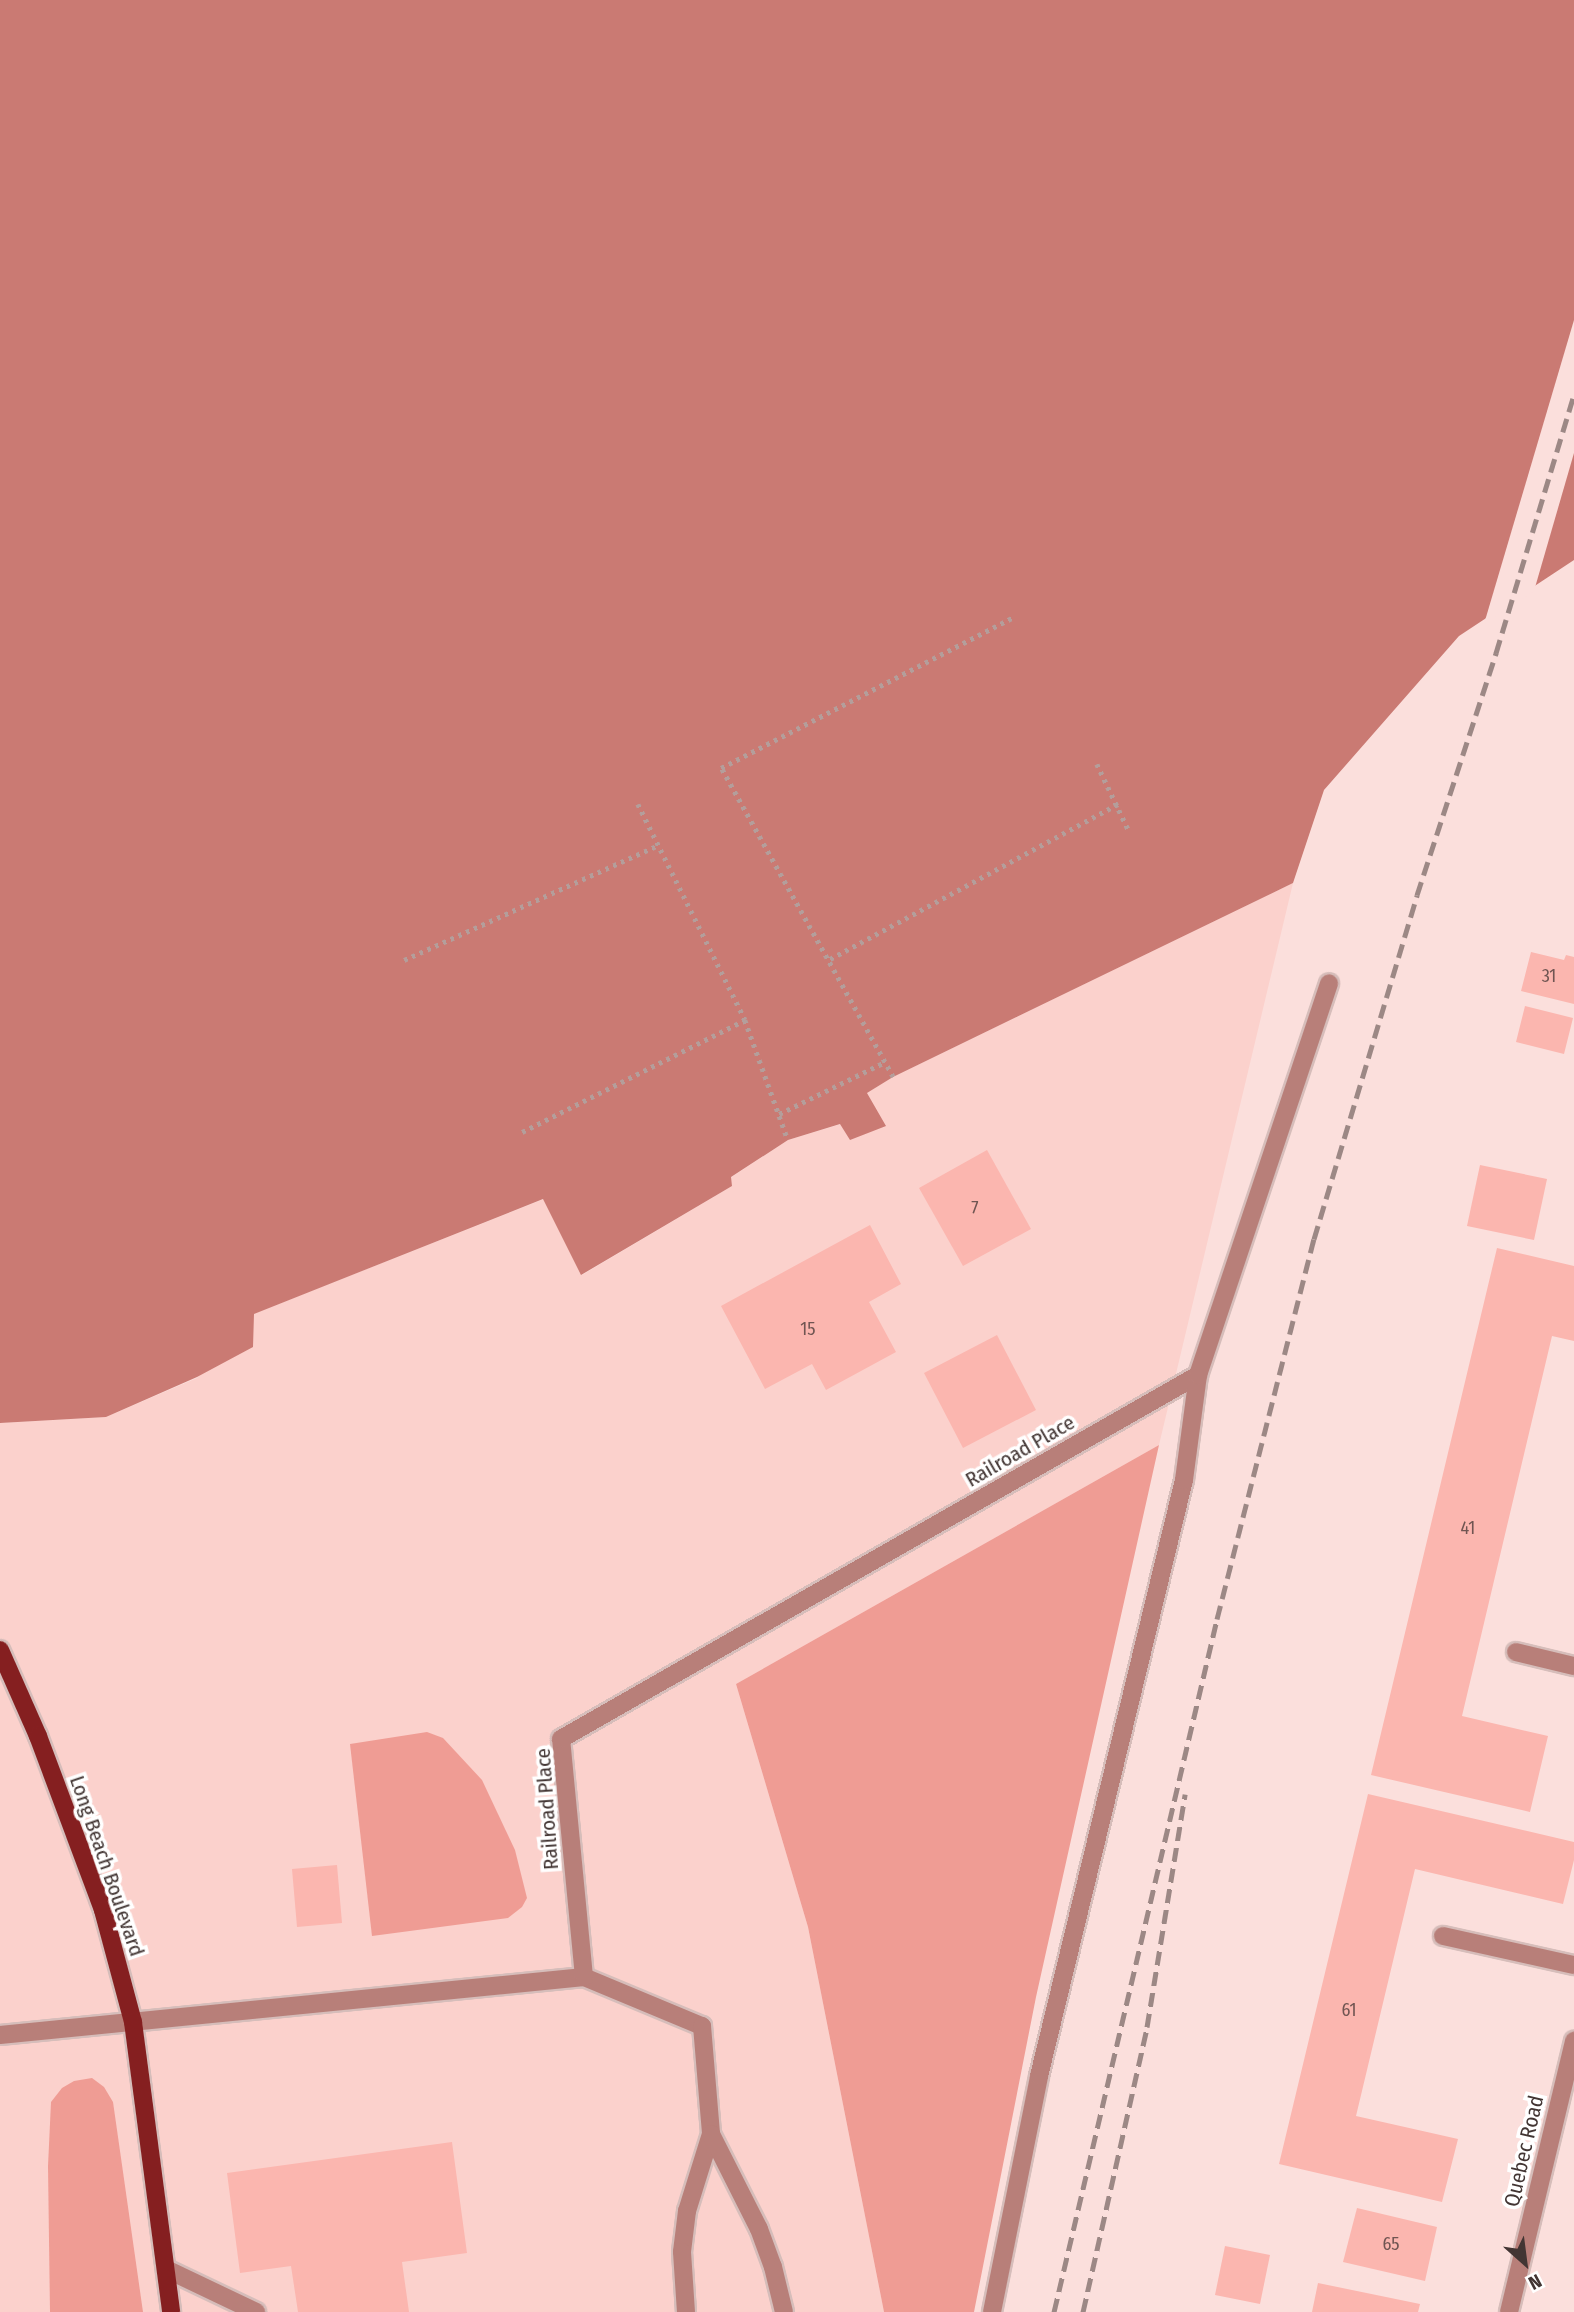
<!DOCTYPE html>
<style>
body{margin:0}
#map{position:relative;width:1574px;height:2312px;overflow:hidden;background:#fbdfdc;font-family:"Fira Sans Condensed",sans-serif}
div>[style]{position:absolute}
.built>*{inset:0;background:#fbd1cc}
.green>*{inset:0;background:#ef9c94}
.water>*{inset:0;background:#ca7a73}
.pier>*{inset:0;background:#fbdfdc}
.building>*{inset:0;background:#fbb6af}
.path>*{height:4.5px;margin-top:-2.25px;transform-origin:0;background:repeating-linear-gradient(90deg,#b49e9b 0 3.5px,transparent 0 8.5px)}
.roads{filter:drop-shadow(2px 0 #d6bdba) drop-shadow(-2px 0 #d6bdba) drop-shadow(0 2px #d6bdba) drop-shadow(0 -2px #d6bdba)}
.minor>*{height:18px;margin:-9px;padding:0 9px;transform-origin:9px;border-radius:9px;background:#b87f79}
.major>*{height:18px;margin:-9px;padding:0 9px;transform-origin:9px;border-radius:9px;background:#851f20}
.rail>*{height:5px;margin-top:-2.5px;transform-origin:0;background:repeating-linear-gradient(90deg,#9c8885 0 14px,transparent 0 21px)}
span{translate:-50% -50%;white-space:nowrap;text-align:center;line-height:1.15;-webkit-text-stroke:7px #fff;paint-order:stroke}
.number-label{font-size:18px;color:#705552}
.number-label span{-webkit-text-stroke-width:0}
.street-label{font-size:21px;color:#423533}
.north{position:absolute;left:1490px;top:2228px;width:70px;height:70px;-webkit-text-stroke:5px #fff;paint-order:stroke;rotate:152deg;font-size:19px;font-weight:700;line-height:28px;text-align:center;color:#423533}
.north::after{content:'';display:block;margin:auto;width:24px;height:32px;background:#423533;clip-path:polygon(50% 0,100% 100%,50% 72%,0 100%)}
</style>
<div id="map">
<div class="built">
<div style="clip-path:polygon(1293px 883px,1159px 1445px,736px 1684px,808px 1927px,884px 2312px,0 2312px,0 1423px,106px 1417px,197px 1378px,253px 1314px,544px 1199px,582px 1275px,732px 1186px,730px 1178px,788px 1140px,841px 1124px,885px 1126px,867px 1093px,893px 1077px)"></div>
</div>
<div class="green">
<div style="clip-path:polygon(1159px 1445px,1036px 1997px,974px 2312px,884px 2312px,808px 1927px,736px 1684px)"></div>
<div style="clip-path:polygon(427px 1732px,443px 1738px,482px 1780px,515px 1850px,527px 1898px,522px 1907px,508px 1918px,372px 1936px,350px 1744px)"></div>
<div style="clip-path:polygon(92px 2078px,104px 2087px,113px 2102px,143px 2312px,50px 2312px,48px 2166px,51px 2102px,62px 2088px,74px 2081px)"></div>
</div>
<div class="water">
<div style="clip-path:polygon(0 0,1574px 0,1574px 560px,1459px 636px,1324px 790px,1293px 883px,893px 1077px,867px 1093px,886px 1126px,850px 1140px,840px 1124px,788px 1140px,731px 1177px,732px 1186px,581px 1275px,543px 1199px,254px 1314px,253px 1347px,197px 1377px,106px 1417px,0 1423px)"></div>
</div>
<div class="pier">
<div style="clip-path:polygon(1574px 320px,1574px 453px,1534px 591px,1484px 624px)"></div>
</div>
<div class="building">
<div style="clip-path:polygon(1531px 952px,1564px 960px,1566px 955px,1574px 957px,1574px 1004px,1521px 991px)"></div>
<div style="clip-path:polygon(1525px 1006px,1573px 1018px,1564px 1054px,1516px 1042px)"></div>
<div style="clip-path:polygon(987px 1150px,1031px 1229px,963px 1266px,919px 1188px)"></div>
<div style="clip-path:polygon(1480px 1165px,1547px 1179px,1534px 1240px,1467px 1226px)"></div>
<div style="clip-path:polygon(870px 1225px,901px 1284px,869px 1302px,896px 1352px,826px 1390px,812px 1364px,765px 1389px,721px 1306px)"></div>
<div style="clip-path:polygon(1497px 1248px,1574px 1266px,1574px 1341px,1552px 1336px,1462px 1716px,1548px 1736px,1530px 1812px,1371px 1775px)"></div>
<div style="clip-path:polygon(997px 1335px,1036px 1410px,963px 1448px,924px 1373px)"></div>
<div style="clip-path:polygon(1368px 1794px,1574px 1842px,1574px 1860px,1563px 1904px,1415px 1869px,1356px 2116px,1458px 2139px,1442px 2202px,1279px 2164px)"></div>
<div style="clip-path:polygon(337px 1865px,342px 1923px,297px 1927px,292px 1869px)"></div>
<div style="clip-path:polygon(452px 2142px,467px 2253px,402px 2262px,409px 2312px,298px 2312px,291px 2266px,240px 2273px,227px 2173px)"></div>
<div style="clip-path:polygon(1357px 2208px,1437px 2227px,1425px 2281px,1343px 2262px)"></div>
<div style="clip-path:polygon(1225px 2246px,1270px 2255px,1260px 2304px,1215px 2295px)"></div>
<div style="clip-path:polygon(1318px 2283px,1420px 2304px,1418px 2312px,1312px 2312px)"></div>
</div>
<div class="path">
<div style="left:1097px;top:764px;width:74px;rotate:64.5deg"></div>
<div style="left:638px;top:804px;width:241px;rotate:63.6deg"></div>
<div style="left:830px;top:959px;width:327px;rotate:-28.3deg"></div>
<div style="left:404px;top:960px;width:277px;rotate:-24.3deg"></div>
<div style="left:893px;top:1077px;width:354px;rotate:-119.1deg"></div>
<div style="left:721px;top:768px;width:331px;rotate:-27.3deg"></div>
<div style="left:779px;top:1114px;width:118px;rotate:-26.1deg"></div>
<div style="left:522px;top:1132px;width:250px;rotate:-26.7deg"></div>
<div style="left:745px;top:1020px;width:127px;rotate:70.3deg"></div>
</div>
<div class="roads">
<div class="minor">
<div style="left:1516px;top:1652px;width:60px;rotate:13.6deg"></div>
<div style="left:1443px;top:1936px;width:134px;rotate:12.5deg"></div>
<div style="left:584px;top:1977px;width:128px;rotate:22.6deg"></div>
<div style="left:702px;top:2026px;width:108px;rotate:85.2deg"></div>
<div style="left:711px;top:2134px;width:81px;rotate:107.3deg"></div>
<div style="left:687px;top:2211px;width:41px;rotate:97deg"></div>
<div style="left:682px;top:2252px;width:60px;rotate:86.2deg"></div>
<div style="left:0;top:2035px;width:587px;rotate:-5.67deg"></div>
<div style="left:584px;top:1977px;width:239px;rotate:-95.5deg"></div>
<div style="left:561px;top:1739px;width:734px;rotate:-29.74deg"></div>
<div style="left:711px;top:2134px;width:106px;rotate:63.2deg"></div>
<div style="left:759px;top:2229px;width:40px;rotate:69.8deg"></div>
<div style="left:773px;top:2267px;width:46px;rotate:76.3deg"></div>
<div style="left:166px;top:2269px;width:100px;rotate:25.5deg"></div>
<div style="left:992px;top:2312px;width:241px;rotate:-78.7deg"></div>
<div style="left:1039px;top:2076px;width:613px;rotate:-76.33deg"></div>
<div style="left:1184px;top:1480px;width:106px;rotate:-82.4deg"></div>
<div style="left:1198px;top:1375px;width:413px;rotate:-71.5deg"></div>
<div style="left:1509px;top:2312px;width:279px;rotate:-76.5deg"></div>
</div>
<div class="major">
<div style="left:0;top:1650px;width:94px;rotate:66.2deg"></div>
<div style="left:38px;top:1736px;width:186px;rotate:69.5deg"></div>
<div style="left:103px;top:1910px;width:116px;rotate:75deg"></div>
<div style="left:133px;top:2022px;width:292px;rotate:82.5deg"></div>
</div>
</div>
<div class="rail">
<div style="left:1054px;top:2312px;width:712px;rotate:-76.76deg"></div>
<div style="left:1217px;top:1619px;width:392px;rotate:-75.7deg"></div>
<div style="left:1314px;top:1239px;width:359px;rotate:-73.3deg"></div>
<div style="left:1417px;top:895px;width:255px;rotate:-71.9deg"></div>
<div style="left:1496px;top:653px;width:270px;rotate:-73.2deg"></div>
<div style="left:1083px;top:2312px;width:292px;rotate:-77.3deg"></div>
<div style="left:1147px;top:2027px;width:236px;rotate:-80.7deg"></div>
</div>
<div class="number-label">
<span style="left:1549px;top:976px">31</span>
<span style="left:975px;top:1208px">7</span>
<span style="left:808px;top:1329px">15</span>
<span style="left:1468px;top:1528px">41</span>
<span style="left:1349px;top:2010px">61</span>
<span style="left:1391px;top:2244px">65</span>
</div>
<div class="street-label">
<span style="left:1020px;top:1451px;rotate:-30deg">Railroad Place</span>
<span style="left:547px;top:1809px;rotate:-94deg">Railroad Place</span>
<span style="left:107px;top:1866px;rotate:71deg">Long Beach Boulevard</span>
<span style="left:1524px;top:2151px;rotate:-77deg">Quebec Road</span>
</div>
<div class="north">N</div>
</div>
